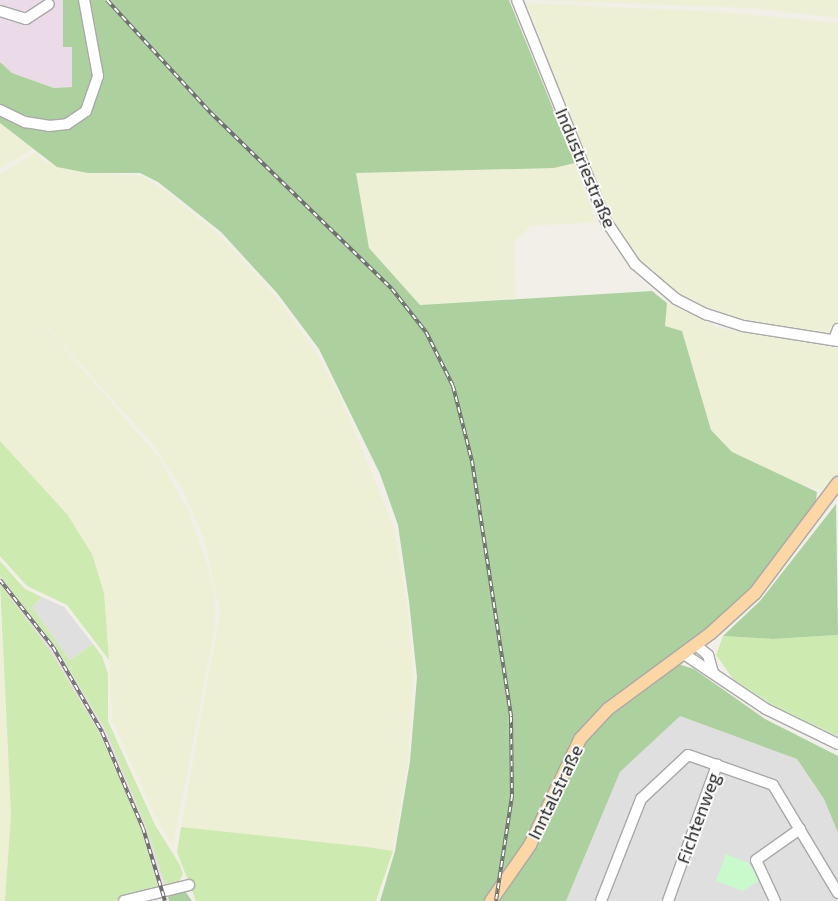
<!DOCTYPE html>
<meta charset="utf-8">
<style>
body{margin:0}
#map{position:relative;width:838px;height:901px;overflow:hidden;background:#f2efe9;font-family:"Exo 2",sans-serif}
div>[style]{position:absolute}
.residential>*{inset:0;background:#e0dfdf}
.industrial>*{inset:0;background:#ebdbe8}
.farmland>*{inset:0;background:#eef0d5}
.grass>*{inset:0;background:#cdebb0}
.forest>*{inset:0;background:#add19e}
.park>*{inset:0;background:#c8facc}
.roads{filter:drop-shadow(1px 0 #a9a9a9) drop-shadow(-1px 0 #a9a9a9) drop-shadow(0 1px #a9a9a9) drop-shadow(0 -1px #a9a9a9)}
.minor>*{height:10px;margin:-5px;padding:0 5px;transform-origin:5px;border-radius:5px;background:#fff}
.major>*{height:12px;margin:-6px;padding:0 6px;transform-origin:6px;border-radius:6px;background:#fcd6a4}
.rail>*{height:4px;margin-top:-2px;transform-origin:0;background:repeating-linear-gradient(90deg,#fff 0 5.5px,#707070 0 11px);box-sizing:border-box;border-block:1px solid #707070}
span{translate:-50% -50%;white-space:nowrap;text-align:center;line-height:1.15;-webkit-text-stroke:4px #fff;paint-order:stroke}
.street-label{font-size:18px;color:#222}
</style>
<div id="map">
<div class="residential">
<div style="clip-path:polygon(42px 597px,64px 607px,93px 644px,70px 660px,32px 607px)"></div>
<div style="clip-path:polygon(680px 715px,797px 759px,824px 799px,838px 833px,838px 901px,566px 901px,620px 772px)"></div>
</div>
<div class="industrial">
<div style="clip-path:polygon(0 0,63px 0,63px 46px,72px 46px,72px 87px,54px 88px,12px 73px,0 62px)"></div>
<div style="clip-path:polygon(0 576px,55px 646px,106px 731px,146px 827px,166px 888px,159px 890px,141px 828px,100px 734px,50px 650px,0 584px)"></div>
</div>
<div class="farmland">
<div style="clip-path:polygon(534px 0,838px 0,838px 18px,750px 8px)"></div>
<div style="clip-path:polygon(526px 3px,723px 12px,838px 23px,838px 336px,747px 323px,706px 310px,671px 290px,637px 260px,604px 204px)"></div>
<div style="clip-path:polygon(0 123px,33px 149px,0 168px)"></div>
<div style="clip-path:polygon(36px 152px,46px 162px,88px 173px,142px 176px,165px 190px,219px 235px,275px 295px,315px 350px,340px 396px,394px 526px,407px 602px,414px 676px,408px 761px,393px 851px,181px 827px,220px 612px,204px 539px,183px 491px,155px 447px,24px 301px,160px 459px,189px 512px,208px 567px,215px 594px,215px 628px,173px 847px,158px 823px,112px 720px,109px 660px,67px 514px,0 441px,0 174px)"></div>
<div style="clip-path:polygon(575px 163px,596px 222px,531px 226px,514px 242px,516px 298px,420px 305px,369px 248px,363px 232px,356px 173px,554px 168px)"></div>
<div style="clip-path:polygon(667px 303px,719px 328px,838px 348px,838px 474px,824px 491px,781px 479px,732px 452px,711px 430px,682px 331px,665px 326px)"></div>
<div style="clip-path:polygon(0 609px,11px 815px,5px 901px,0 901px)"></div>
</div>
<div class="grass">
<div style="clip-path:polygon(0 441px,67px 514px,92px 554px,104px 593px,109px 660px,67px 605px,27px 586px,0 556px)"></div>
<div style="clip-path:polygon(0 561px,25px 589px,42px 597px,32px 607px,70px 660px,93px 644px,102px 656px,108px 674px,108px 721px,155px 825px,180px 865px,183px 874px,177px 885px,166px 888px,146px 827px,106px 731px,55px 646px,0 576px)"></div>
<div style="clip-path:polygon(0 584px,50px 650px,100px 734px,141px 828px,159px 890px,115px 901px,5px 901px,11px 815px)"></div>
<div style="clip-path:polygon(838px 635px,838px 736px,774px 706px,733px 679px,716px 655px,723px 636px,773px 639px)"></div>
<div style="clip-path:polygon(181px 827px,367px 847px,393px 851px,376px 901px,196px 901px,177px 852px)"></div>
</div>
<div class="forest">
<div style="clip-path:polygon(63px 0,80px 0,95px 72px,87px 104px,65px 121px,25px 118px,0 105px,0 62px,12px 73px,54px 88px,72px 87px,72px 47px,63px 47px)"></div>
<div style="clip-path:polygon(86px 0,509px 0,575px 163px,554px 168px,356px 173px,369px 248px,420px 305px,652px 291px,667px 303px,665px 326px,682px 331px,711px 430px,732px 452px,817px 492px,815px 510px,752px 591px,570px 748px,529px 840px,486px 901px,380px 901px,395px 851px,410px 761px,417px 677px,409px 601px,398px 525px,380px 474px,319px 349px,277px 293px,221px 232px,158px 182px,140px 173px,88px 173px,57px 167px,0 123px,0 113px,34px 128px,87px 115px,92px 108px,101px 74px)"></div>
<div style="clip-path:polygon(836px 504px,838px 635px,773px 639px,723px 636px,760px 601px)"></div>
<div style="clip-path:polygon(675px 663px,694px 669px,765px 719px,838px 756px,838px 833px,824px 799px,797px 759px,680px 716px,620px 772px,566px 901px,499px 901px,567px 766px,601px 720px)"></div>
<div style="clip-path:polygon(185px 891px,192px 901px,169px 901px,167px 893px)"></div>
</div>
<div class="park">
<div style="clip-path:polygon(726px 854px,748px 863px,760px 880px,743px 891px,716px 881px)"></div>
</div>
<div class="roads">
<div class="minor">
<div style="left:517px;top:0;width:238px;rotate:68.1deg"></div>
<div style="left:606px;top:221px;width:52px;rotate:56deg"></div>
<div style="left:635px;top:264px;width:54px;rotate:40.5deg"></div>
<div style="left:676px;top:299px;width:34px;rotate:27deg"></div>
<div style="left:706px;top:314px;width:39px;rotate:18deg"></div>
<div style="left:743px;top:326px;width:96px;rotate:9deg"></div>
<div style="left:0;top:11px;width:27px;rotate:17deg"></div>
<div style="left:26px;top:19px;width:27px;rotate:-33deg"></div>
<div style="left:0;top:110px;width:28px;rotate:26deg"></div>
<div style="left:25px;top:122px;width:24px;rotate:9deg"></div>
<div style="left:49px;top:126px;width:18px;rotate:-6deg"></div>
<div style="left:67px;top:124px;width:23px;rotate:-34deg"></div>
<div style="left:86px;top:111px;width:37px;rotate:-71deg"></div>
<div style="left:98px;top:76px;width:77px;rotate:-100.4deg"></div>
<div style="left:834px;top:340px;width:12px;rotate:-70deg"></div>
<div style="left:696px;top:645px;width:16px;rotate:40deg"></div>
<div style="left:708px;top:655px;width:18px;rotate:74deg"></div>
<div style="left:684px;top:654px;width:99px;rotate:33.9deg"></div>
<div style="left:766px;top:709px;width:80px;rotate:25.9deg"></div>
<div style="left:124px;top:901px;width:67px;rotate:-13.8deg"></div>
<div style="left:601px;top:901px;width:110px;rotate:-68.6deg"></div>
<div style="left:641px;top:799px;width:64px;rotate:-43.1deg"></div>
<div style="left:688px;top:755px;width:90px;rotate:19.4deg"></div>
<div style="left:773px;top:785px;width:126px;rotate:59deg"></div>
<div style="left:668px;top:901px;width:145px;rotate:-70.2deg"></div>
<div style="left:775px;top:901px;width:45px;rotate:-114.9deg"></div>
<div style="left:756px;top:860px;width:54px;rotate:-35.2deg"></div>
</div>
<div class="major">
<div style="left:491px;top:901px;width:68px;rotate:-55.1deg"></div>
<div style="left:530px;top:845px;width:117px;rotate:-64.7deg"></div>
<div style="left:580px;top:739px;width:41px;rotate:-47deg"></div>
<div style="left:608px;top:709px;width:128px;rotate:-36.4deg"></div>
<div style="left:711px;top:633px;width:59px;rotate:-42.3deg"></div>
<div style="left:755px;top:593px;width:138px;rotate:-53deg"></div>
</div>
</div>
<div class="rail">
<div style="left:107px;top:0;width:154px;rotate:47.4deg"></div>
<div style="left:211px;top:113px;width:252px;rotate:44.2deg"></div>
<div style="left:392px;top:289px;width:55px;rotate:51.7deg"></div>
<div style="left:426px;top:332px;width:60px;rotate:63.4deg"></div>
<div style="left:453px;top:386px;width:77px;rotate:75.8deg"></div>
<div style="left:472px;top:461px;width:259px;rotate:81.3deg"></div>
<div style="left:511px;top:717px;width:79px;rotate:89.3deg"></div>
<div style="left:512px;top:796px;width:106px;rotate:98.7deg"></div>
<div style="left:0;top:580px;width:85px;rotate:51.7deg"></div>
<div style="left:53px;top:647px;width:98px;rotate:60deg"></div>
<div style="left:102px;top:732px;width:104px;rotate:66.9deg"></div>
<div style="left:143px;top:828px;width:76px;rotate:73.2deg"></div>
</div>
<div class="street-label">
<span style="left:586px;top:168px;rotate:67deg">Industriestraße</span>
<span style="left:555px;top:792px;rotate:-64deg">Inntalstraße</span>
<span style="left:698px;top:818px;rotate:-70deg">Fichtenweg</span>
</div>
</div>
